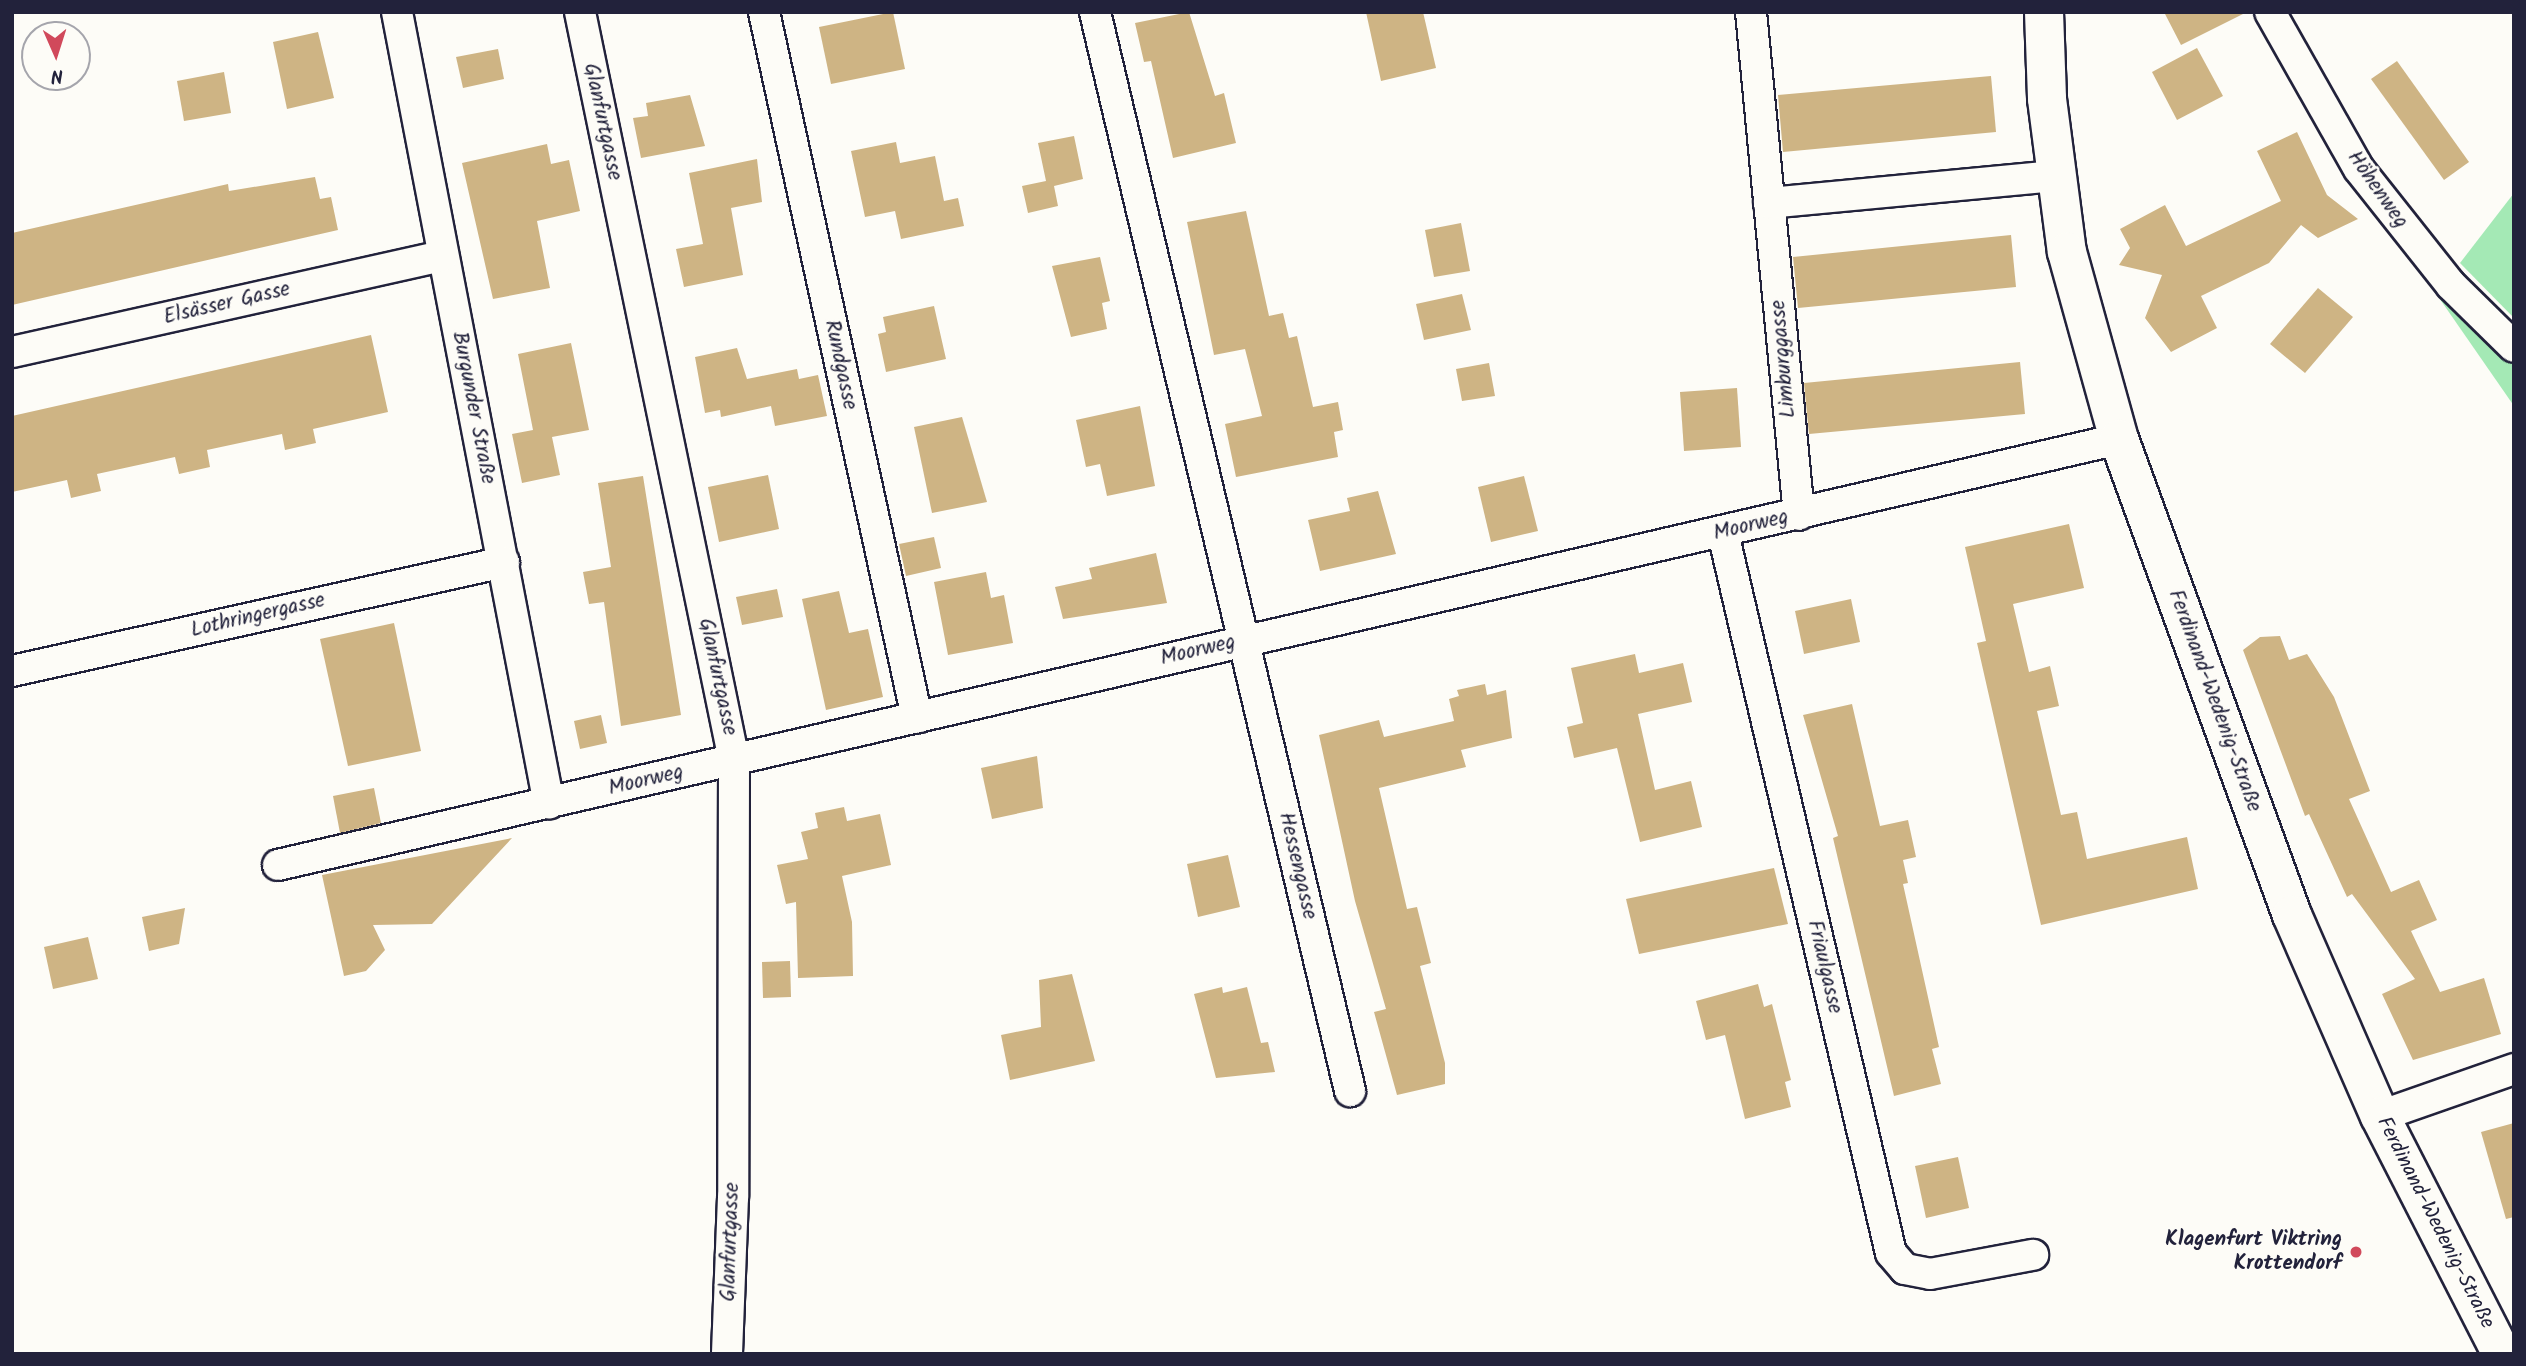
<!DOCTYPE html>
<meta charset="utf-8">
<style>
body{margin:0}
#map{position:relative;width:2526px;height:1366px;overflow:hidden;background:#fdfcf7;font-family:Kalam,sans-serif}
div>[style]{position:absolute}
.green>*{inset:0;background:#a4e9b5}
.building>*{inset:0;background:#ceb484}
.roads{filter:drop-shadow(2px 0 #22223b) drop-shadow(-2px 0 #22223b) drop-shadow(0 2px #22223b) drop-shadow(0 -2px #22223b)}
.minor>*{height:30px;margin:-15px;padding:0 15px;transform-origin:15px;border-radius:15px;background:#fdfcf7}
.tertiary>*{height:38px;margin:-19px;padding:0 19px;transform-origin:19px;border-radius:19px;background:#fdfcf7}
.dots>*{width:19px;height:19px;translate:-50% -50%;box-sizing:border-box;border:4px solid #fdfcf7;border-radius:50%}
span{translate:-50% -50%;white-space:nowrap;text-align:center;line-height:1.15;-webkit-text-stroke:5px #fdfcf7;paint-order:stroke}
.street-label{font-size:21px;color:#22223b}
.poi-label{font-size:21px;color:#22223b;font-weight:700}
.right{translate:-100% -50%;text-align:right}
.frame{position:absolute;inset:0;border:14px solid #22223b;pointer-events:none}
.north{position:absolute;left:21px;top:21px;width:70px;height:70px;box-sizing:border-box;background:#fdfcf7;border:2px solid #a5a5ac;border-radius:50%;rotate:177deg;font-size:19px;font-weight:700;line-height:28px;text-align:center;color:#22223b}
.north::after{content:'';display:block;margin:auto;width:24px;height:32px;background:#d1495b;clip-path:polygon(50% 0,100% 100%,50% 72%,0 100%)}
</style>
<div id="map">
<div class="green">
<div style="clip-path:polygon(2514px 193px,2514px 318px,2460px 263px)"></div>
<div style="clip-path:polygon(2419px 269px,2514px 364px,2514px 406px)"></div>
</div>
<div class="building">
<div style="clip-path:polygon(893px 12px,905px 69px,831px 84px,819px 27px)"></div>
<div style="clip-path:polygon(1189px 12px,1215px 96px,1224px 93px,1236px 143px,1173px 158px,1151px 61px,1144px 62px,1135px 23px)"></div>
<div style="clip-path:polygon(1366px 12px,1423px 12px,1436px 68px,1381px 81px)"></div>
<div style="clip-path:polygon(2164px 12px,2247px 12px,2181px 45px)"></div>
<div style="clip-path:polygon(318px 32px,334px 98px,287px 109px,273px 42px)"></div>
<div style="clip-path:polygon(2197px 48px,2223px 96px,2177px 120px,2152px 72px)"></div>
<div style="clip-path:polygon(498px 49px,504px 79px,463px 88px,456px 57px)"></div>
<div style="clip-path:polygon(2397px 61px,2469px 162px,2444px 180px,2371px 79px)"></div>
<div style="clip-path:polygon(224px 72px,231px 113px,184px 121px,177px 81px)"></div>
<div style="clip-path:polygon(1991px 76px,1996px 132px,1783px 152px,1778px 95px)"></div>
<div style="clip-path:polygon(690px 95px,705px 146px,641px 158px,633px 118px,648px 116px,646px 103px)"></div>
<div style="clip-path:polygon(2297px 132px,2327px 195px,2358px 219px,2318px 238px,2301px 225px,2269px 263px,2201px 296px,2217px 328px,2171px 352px,2145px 318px,2162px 275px,2119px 265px,2130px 248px,2120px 229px,2165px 205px,2186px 246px,2281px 201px,2257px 151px)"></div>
<div style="clip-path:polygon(1074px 136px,1083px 179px,1054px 186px,1058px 206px,1028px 213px,1022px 186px,1046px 181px,1038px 143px)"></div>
<div style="clip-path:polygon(896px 142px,900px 163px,935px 156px,944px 201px,958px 198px,964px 226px,901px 239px,895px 211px,865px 217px,851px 151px)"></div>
<div style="clip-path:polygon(547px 144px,551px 164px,569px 160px,580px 211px,537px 221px,550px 288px,493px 299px,462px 163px)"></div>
<div style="clip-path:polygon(757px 159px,762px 202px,731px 208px,743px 275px,684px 287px,676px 249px,703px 244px,689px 173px)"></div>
<div style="clip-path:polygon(315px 177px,320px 199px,331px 197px,338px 230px,12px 305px,12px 233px,228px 184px,229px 191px)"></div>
<div style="clip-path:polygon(1246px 211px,1269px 316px,1283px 313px,1289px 338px,1297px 336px,1313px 407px,1338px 402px,1343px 430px,1334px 432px,1338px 457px,1236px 477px,1225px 424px,1262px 416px,1245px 349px,1214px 355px,1187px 222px)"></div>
<div style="clip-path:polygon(1461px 223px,1470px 271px,1434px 277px,1425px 230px)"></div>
<div style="clip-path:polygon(2011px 235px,2016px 287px,1798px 308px,1793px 257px)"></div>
<div style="clip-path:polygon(1100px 257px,1110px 301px,1102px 303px,1107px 329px,1071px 337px,1052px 266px)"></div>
<div style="clip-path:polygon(2318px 288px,2353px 317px,2305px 373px,2270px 344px)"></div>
<div style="clip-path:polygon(1462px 294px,1471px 330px,1424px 340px,1416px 304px)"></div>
<div style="clip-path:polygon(934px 306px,946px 359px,886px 372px,878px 334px,886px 332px,883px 317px)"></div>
<div style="clip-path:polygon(371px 335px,388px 412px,313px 429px,316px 443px,285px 450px,282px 434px,207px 450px,210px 467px,179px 474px,175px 457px,97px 474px,101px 491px,71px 498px,67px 480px,12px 492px,12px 416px)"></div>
<div style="clip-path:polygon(571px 343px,589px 430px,552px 437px,560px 475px,522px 483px,512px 434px,533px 430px,518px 354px)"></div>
<div style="clip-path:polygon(737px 348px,747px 379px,797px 369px,799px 379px,818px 375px,827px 416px,775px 426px,771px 406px,721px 417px,720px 410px,705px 413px,695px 357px)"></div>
<div style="clip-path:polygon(2020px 362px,2025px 414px,1809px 434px,1804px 383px)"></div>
<div style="clip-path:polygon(1489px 363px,1495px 396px,1462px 401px,1456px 369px)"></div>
<div style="clip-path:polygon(1737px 388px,1741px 447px,1684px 451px,1680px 392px)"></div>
<div style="clip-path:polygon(1140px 406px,1155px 486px,1107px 496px,1100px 464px,1086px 467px,1076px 420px)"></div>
<div style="clip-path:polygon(962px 417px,987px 502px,932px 513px,914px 427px)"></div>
<div style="clip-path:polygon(768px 475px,779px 529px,719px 542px,708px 487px)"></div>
<div style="clip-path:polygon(643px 476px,681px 715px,621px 726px,604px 602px,589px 604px,583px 572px,611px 567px,598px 483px)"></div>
<div style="clip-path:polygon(1524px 476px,1538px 531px,1491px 542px,1478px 487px)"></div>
<div style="clip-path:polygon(1378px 491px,1396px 554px,1320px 571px,1308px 520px,1350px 511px,1347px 498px)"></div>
<div style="clip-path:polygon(2069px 524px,2084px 588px,2013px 604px,2029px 672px,2050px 666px,2059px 706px,2037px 711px,2061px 815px,2077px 812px,2087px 859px,2187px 837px,2198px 889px,2041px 925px,1977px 643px,1986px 641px,1965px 547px)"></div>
<div style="clip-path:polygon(934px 537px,941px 568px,906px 576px,899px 544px)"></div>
<div style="clip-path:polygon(1156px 553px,1167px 603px,1063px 619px,1055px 587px,1092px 579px,1089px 568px)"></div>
<div style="clip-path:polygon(986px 572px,991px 598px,1004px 595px,1013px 643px,948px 655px,934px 582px)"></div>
<div style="clip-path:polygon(777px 589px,783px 617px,742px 625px,736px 597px)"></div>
<div style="clip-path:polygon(839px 591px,849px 633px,868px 629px,883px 697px,826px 710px,802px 599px)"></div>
<div style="clip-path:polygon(1851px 599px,1860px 642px,1804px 654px,1795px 611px)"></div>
<div style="clip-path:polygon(394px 623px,421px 751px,348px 766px,320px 639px)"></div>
<div style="clip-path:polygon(2280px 636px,2289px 660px,2307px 654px,2334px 697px,2370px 791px,2349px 799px,2391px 892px,2419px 880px,2437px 920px,2411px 931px,2440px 992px,2484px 978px,2501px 1034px,2413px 1060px,2382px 994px,2415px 979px,2352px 894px,2347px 897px,2309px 814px,2305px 816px,2243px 650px,2260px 637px)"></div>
<div style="clip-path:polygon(1635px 654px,1639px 673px,1683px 663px,1692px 702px,1638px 714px,1655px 790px,1691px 781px,1702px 827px,1640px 842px,1617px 748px,1574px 758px,1567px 727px,1583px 723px,1571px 668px)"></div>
<div style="clip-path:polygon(1485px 684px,1487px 695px,1506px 690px,1512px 738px,1461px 750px,1466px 767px,1379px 788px,1407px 909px,1417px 907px,1431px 963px,1420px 966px,1445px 1063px,1445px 1084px,1397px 1095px,1374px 1012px,1386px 1009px,1355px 901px,1319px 735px,1379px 720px,1384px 737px,1454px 721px,1449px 699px,1459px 696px,1457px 690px)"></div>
<div style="clip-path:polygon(1852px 704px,1880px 826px,1908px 820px,1916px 857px,1903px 860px,1908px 883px,1903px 884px,1939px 1047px,1932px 1049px,1941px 1084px,1894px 1096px,1833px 838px,1838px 836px,1803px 715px)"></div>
<div style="clip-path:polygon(601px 715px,607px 743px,580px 749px,574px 721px)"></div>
<div style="clip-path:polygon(1037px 756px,1043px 808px,992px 819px,981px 768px)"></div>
<div style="clip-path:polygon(374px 788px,381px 823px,340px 833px,333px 796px)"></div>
<div style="clip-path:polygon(844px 807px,847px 821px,880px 814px,891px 865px,842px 876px,852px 922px,853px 976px,798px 978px,796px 902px,786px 904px,777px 865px,808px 859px,801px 832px,818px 828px,815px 813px)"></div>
<div style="clip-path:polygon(512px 838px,432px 924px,373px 925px,385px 950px,366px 971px,344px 976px,322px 875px)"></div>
<div style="clip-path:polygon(1228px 855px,1240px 907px,1198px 917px,1187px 864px)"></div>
<div style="clip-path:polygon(1774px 868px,1788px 924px,1639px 954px,1626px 899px)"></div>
<div style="clip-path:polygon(185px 908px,179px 944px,149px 951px,142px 917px)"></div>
<div style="clip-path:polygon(88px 937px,98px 979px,53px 989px,44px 947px)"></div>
<div style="clip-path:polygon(790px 961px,791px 997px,763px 998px,762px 962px)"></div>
<div style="clip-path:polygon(1072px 974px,1095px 1061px,1010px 1080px,1001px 1035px,1041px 1027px,1039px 980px)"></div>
<div style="clip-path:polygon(1758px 984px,1764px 1007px,1772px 1004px,1791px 1080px,1785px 1082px,1791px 1107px,1745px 1119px,1725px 1035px,1706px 1040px,1696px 1001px)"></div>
<div style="clip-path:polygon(1222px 987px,1223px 993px,1247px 987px,1261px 1043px,1268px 1042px,1275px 1072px,1216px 1078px,1194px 994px)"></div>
<div style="clip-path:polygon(2514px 1123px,2514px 1217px,2506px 1219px,2481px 1132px)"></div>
<div style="clip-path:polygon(1958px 1157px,1969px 1208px,1926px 1218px,1915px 1166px)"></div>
</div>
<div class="roads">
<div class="minor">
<div style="left:397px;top:12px;width:806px;rotate:79.14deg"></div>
<div style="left:580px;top:12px;width:764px;rotate:78.37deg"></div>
<div style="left:734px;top:760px;width:437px;rotate:90.1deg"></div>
<div style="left:733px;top:1197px;width:157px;rotate:92.2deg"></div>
<div style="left:764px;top:12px;width:722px;rotate:77.77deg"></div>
<div style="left:1095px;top:12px;width:1109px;rotate:76.7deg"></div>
<div style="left:1751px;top:12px;width:505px;rotate:84.55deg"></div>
<div style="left:2270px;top:12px;width:180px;rotate:60.5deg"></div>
<div style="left:2359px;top:169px;width:148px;rotate:51.6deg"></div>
<div style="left:2451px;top:285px;width:88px;rotate:44.5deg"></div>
<div style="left:1769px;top:203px;width:288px;rotate:-5.4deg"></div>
<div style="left:12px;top:352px;width:441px;rotate:-12.6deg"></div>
<div style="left:1723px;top:533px;width:739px;rotate:76.87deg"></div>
<div style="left:1891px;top:1253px;width:21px;rotate:49deg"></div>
<div style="left:1905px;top:1269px;width:25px;rotate:11deg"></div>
<div style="left:1930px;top:1274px;width:105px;rotate:-10.5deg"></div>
<div style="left:12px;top:671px;width:504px;rotate:-12.49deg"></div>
<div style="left:278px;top:865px;width:1890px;rotate:-13.03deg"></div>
<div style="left:2380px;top:1116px;width:142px;rotate:-19.3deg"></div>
</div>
<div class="tertiary">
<div style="left:2044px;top:12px;width:87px;rotate:88deg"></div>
<div style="left:2047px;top:99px;width:154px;rotate:82.6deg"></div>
<div style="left:2067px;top:252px;width:194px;rotate:74.5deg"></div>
<div style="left:2119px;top:439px;width:506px;rotate:70.03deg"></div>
<div style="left:2292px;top:915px;width:219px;rotate:66.4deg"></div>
<div style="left:2380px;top:1116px;width:267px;rotate:62.9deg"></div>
</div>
</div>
<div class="dots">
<div style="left:2356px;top:1252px;background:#d1495b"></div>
</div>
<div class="street-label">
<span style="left:602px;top:122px;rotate:78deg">Glanfurtgasse</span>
<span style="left:2377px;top:190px;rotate:55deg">Höhenweg</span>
<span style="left:227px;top:304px;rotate:-13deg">Elsässer Gasse</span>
<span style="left:1784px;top:359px;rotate:-95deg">Limburggasse</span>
<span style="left:840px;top:365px;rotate:78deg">Rundgasse</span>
<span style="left:473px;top:408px;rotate:79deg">Burgunder Straße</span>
<span style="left:1751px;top:526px;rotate:-13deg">Moorweg</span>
<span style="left:258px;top:616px;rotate:-13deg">Lothringergasse</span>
<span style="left:1198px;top:651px;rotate:-13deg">Moorweg</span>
<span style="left:717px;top:677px;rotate:78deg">Glanfurtgasse</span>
<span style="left:2214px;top:701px;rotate:70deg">Ferdinand-Wedenig-Straße</span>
<span style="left:646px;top:781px;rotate:-13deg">Moorweg</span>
<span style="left:1297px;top:866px;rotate:77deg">Hessengasse</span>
<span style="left:1824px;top:967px;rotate:77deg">Friaulgasse</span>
<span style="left:2435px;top:1223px;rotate:63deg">Ferdinand-Wedenig-Straße</span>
<span style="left:731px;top:1242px;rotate:-88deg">Glanfurtgasse</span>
</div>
<div class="poi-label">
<span class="right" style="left:2342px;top:1252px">Klagenfurt Viktring<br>Krottendorf</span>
</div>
<div class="frame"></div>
<div class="north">N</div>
</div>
